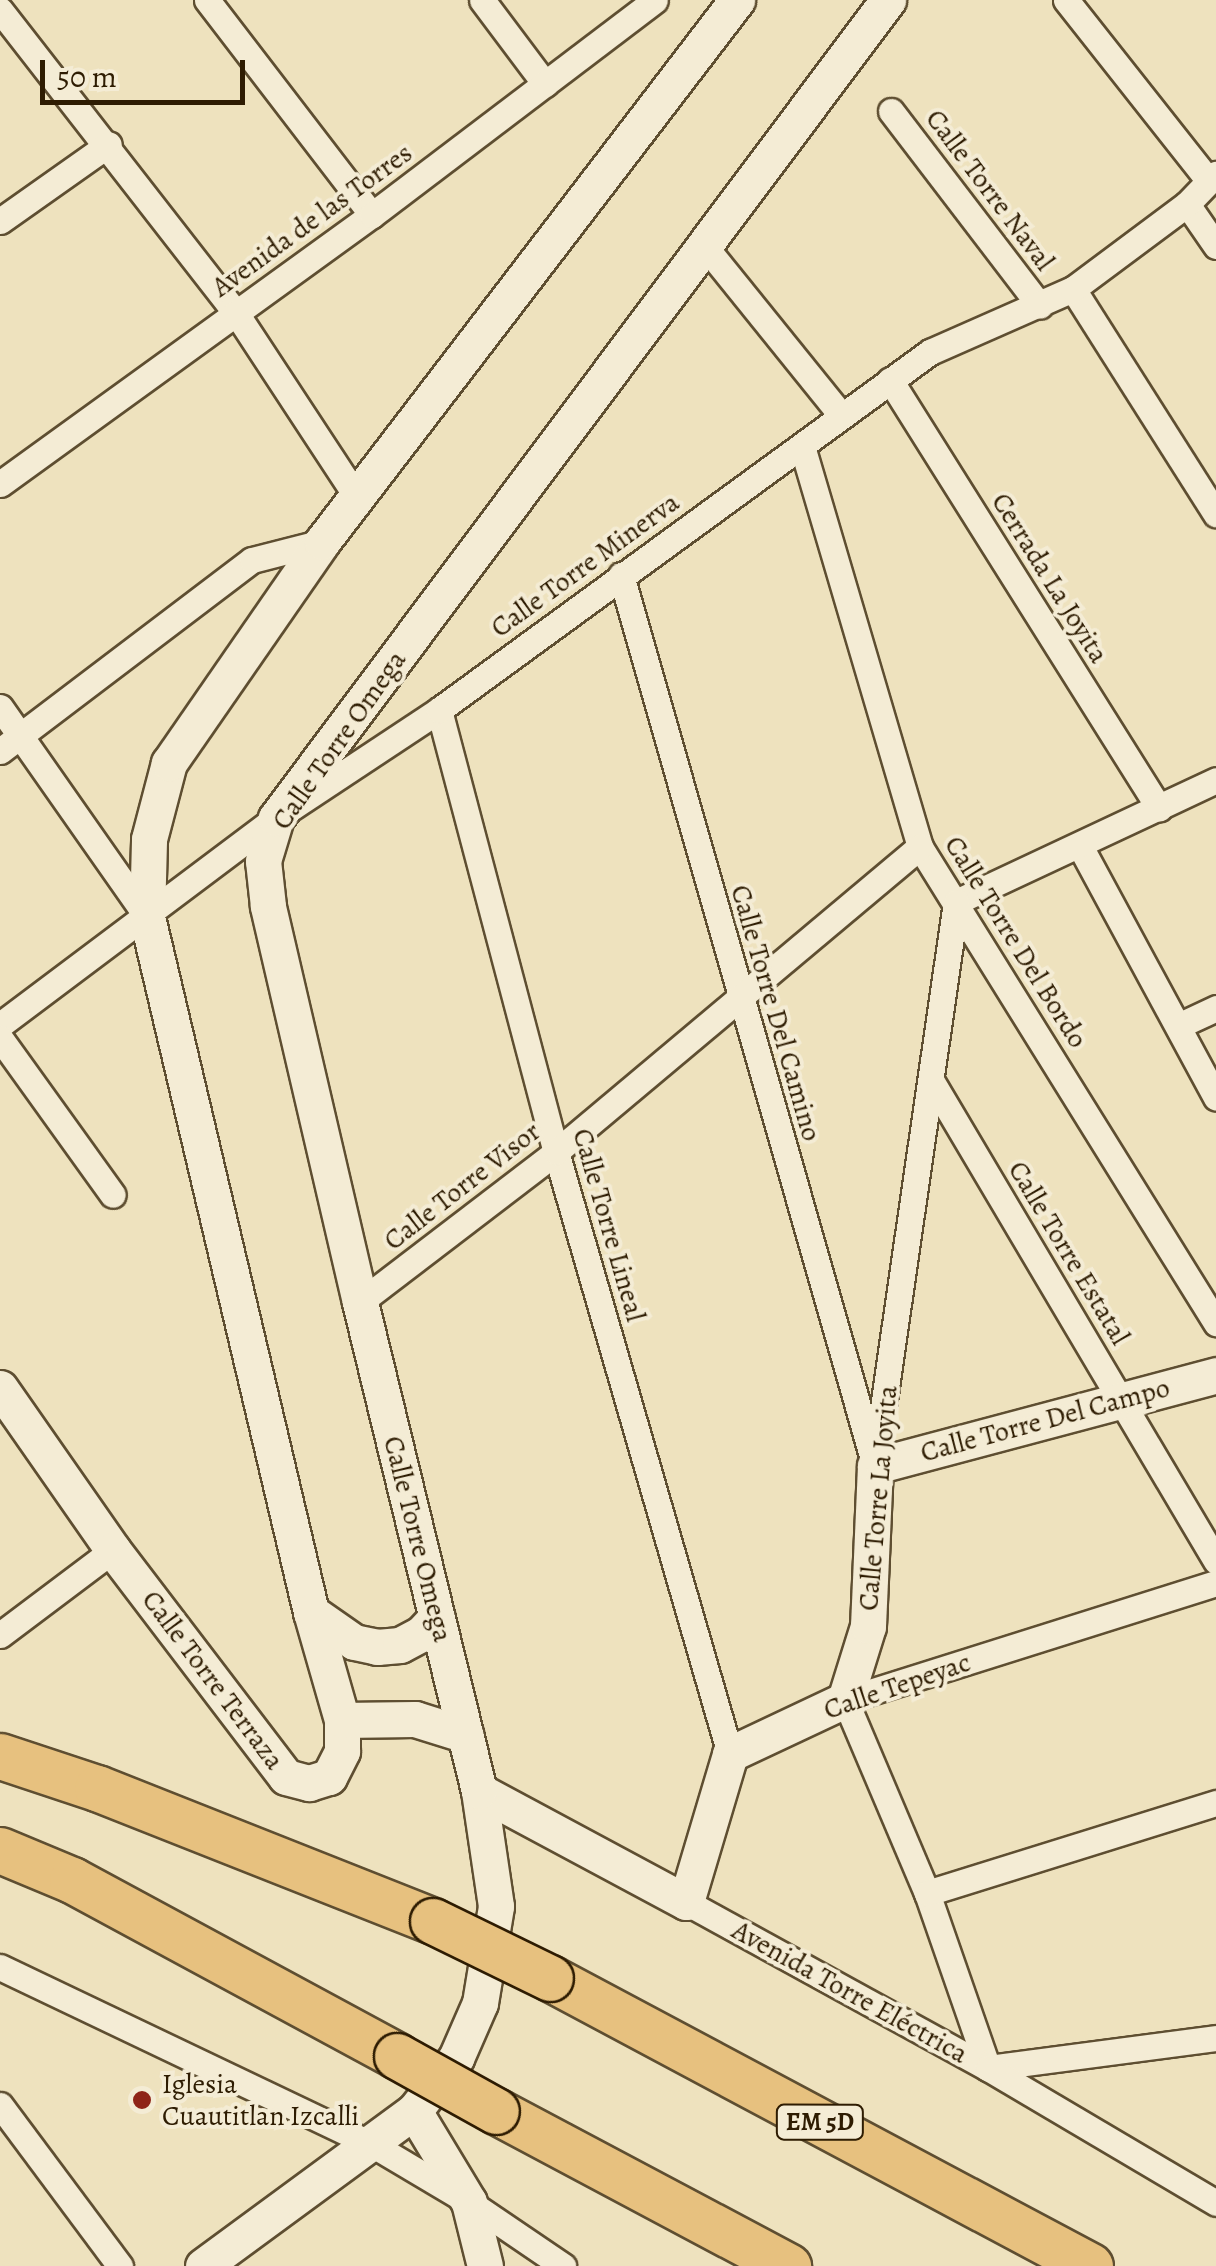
<!DOCTYPE html>
<meta charset="utf-8">
<style>
body{margin:0}
#map{position:relative;width:1216px;height:2266px;overflow:hidden;background:#eee2be;font-family:Alegreya,serif}
div>[style]{position:absolute}
.roads{filter:drop-shadow(2px 0 #5e4e31) drop-shadow(-2px 0 #5e4e31) drop-shadow(0 2px #5e4e31) drop-shadow(0 -2px #5e4e31)}
.street>*{height:25px;margin:-12.5px;padding:0 12.5px;transform-origin:12.5px;border-radius:12.5px;background:#f4ecd5}
.secondary>*{height:35px;margin:-17.5px;padding:0 17.5px;transform-origin:17.5px;border-radius:17.5px;background:#f4ecd5}
.highway>*{height:45px;margin:-22.5px;padding:0 22.5px;transform-origin:22.5px;border-radius:22.5px;background:#e7c17f}
.bridges{filter:drop-shadow(2px 0 #2e1c02) drop-shadow(-2px 0 #2e1c02) drop-shadow(0 2px #2e1c02) drop-shadow(0 -2px #2e1c02)}
.highway-bridge>*{height:45px;margin:-22.5px;padding:0 22.5px;transform-origin:22.5px;border-radius:22.5px;background:#e7c17f}
.dots>*{width:28px;height:28px;translate:-50% -50%;box-sizing:border-box;border:5px solid #f4ecd5;border-radius:50%}
span{translate:-50% -50%;white-space:nowrap;text-align:center;line-height:1.15;-webkit-text-stroke:8px #f4ecd5;paint-order:stroke}
.shield-label span{padding:2px 8px;background:#f4ecd5;border:2px solid;border-radius:8px;-webkit-text-stroke-width:0}
.shield-label{font-size:25px;color:#2e1c02;font-weight:700}
.street-label{font-size:28px;color:#2e1c02}
.poi-label{font-size:28px;color:#2e1c02}
.left{translate:0 -50%;text-align:left}
.scale{position:absolute;left:40px;top:60px;width:205px;height:45px;box-sizing:border-box;border:5px solid #2e1c02;border-top:0;padding-left:12px;font-size:30px;line-height:35px;white-space:nowrap;color:#2e1c02;-webkit-text-stroke:8px #f4ecd5;paint-order:stroke}
</style>
<div id="map">
<div class="roads">
<div class="street">
<div style="left:207px;top:0;width:271px;rotate:52.5deg"></div>
<div style="left:482px;top:0;width:105px;rotate:53.1deg"></div>
<div style="left:1066px;top:0;width:231px;rotate:51.7deg"></div>
<div style="left:0;top:10px;width:384px;rotate:52.1deg"></div>
<div style="left:236px;top:313px;width:219px;rotate:56.7deg"></div>
<div style="left:891px;top:111px;width:245px;rotate:52.6deg"></div>
<div style="left:1187px;top:204px;width:51px;rotate:55.4deg"></div>
<div style="left:0;top:221px;width:133px;rotate:-35.2deg"></div>
<div style="left:703px;top:244px;width:220px;rotate:51.1deg"></div>
<div style="left:1073px;top:289px;width:267px;rotate:57.6deg"></div>
<div style="left:890px;top:380px;width:506px;rotate:57.85deg"></div>
<div style="left:802px;top:446px;width:418px;rotate:73.6deg"></div>
<div style="left:920px;top:847px;width:561px;rotate:58.12deg"></div>
<div style="left:0;top:484px;width:459px;rotate:-35.9deg"></div>
<div style="left:372px;top:215px;width:355px;rotate:-37.2deg"></div>
<div style="left:621px;top:575px;width:926px;rotate:74.09deg"></div>
<div style="left:0;top:707px;width:256px;rotate:55deg"></div>
<div style="left:439px;top:710px;width:457px;rotate:75.2deg"></div>
<div style="left:556px;top:1152px;width:627px;rotate:73.88deg"></div>
<div style="left:0;top:751px;width:316px;rotate:-37.2deg"></div>
<div style="left:252px;top:560px;width:72px;rotate:-14.4deg"></div>
<div style="left:1080px;top:846px;width:286px;rotate:61.6deg"></div>
<div style="left:956px;top:902px;width:287px;rotate:-25.1deg"></div>
<div style="left:0;top:1025px;width:345px;rotate:-36.9deg"></div>
<div style="left:276px;top:818px;width:196px;rotate:-33.5deg"></div>
<div style="left:439px;top:710px;width:608px;rotate:-36.1deg"></div>
<div style="left:930px;top:352px;width:156px;rotate:-23.8deg"></div>
<div style="left:1073px;top:289px;width:142px;rotate:-36.7deg"></div>
<div style="left:1187px;top:204px;width:42px;rotate:-46deg"></div>
<div style="left:1180px;top:1025px;width:40px;rotate:-25deg"></div>
<div style="left:0;top:1038px;width:193px;rotate:54.3deg"></div>
<div style="left:931px;top:1080px;width:559px;rotate:59.35deg"></div>
<div style="left:360px;top:1302px;width:247px;rotate:-37.4deg"></div>
<div style="left:556px;top:1152px;width:475px;rotate:-40deg"></div>
<div style="left:876px;top:1456px;width:560px;rotate:-81.78deg"></div>
<div style="left:1216px;top:1583px;width:389px;rotate:162.5deg"></div>
<div style="left:845px;top:1700px;width:210px;rotate:67deg"></div>
<div style="left:927px;top:1893px;width:185px;rotate:70.8deg"></div>
<div style="left:988px;top:2068px;width:230px;rotate:-7.5deg"></div>
<div style="left:0;top:1635px;width:141px;rotate:-37deg"></div>
<div style="left:927px;top:1893px;width:303px;rotate:-17.3deg"></div>
<div style="left:686px;top:1902px;width:345px;rotate:28.8deg"></div>
<div style="left:988px;top:2068px;width:265px;rotate:30.6deg"></div>
<div style="left:0;top:1967px;width:413px;rotate:25.5deg"></div>
<div style="left:373px;top:2145px;width:112px;rotate:30.7deg"></div>
<div style="left:469px;top:2202px;width:114px;rotate:34.2deg"></div>
<div style="left:0;top:2105px;width:201px;rotate:53.3deg"></div>
</div>
<div class="secondary">
<div style="left:0;top:1388px;width:198px;rotate:55.1deg"></div>
<div style="left:113px;top:1550px;width:285px;rotate:52.7deg"></div>
<div style="left:286px;top:1777px;width:24px;rotate:15deg"></div>
<div style="left:309px;top:1783px;width:21px;rotate:-17deg"></div>
<div style="left:329px;top:1777px;width:29px;rotate:-63deg"></div>
<div style="left:342px;top:1751px;width:31px;rotate:-90deg"></div>
<div style="left:342px;top:1720px;width:112px;rotate:-106deg"></div>
<div style="left:311px;top:1612px;width:714px;rotate:-103.28deg"></div>
<div style="left:147px;top:917px;width:78px;rotate:-88.5deg"></div>
<div style="left:149px;top:839px;width:79px;rotate:-75.3deg"></div>
<div style="left:169px;top:763px;width:269px;rotate:-55.3deg"></div>
<div style="left:322px;top:542px;width:683px;rotate:-52.56deg"></div>
<div style="left:311px;top:1612px;width:52px;rotate:34.9deg"></div>
<div style="left:354px;top:1642px;width:24px;rotate:12deg"></div>
<div style="left:377px;top:1647px;width:23px;rotate:-5deg"></div>
<div style="left:400px;top:1645px;width:24px;rotate:-28deg"></div>
<div style="left:421px;top:1634px;width:23px;rotate:-47deg"></div>
<div style="left:342px;top:1720px;width:73px;rotate:-0.8deg"></div>
<div style="left:415px;top:1719px;width:53px;rotate:17.4deg"></div>
<div style="left:479px;top:1791px;width:235px;rotate:28.2deg"></div>
<div style="left:686px;top:1902px;width:154px;rotate:-73.4deg"></div>
<div style="left:730px;top:1754px;width:127px;rotate:-25.2deg"></div>
<div style="left:845px;top:1700px;width:77px;rotate:-72.7deg"></div>
<div style="left:868px;top:1626px;width:160px;rotate:-87.5deg"></div>
<div style="left:875px;top:1466px;width:353px;rotate:-14.9deg"></div>
<div style="left:414px;top:2111px;width:106px;rotate:58.9deg"></div>
<div style="left:469px;top:2202px;width:66px;rotate:76deg"></div>
<div style="left:203px;top:2266px;width:262px;rotate:-36.3deg"></div>
<div style="left:414px;top:2111px;width:68px;rotate:-51.6deg"></div>
<div style="left:456px;top:2058px;width:60px;rotate:-66.4deg"></div>
<div style="left:480px;top:2003px;width:98px;rotate:-80.6deg"></div>
<div style="left:496px;top:1906px;width:116px;rotate:-98.4deg"></div>
<div style="left:479px;top:1791px;width:503px;rotate:-103.68deg"></div>
<div style="left:360px;top:1302px;width:407px;rotate:-103.1deg"></div>
<div style="left:268px;top:906px;width:45px;rotate:-96.3deg"></div>
<div style="left:263px;top:861px;width:45px;rotate:-73.2deg"></div>
<div style="left:276px;top:818px;width:1022px;rotate:-53.2deg"></div>
</div>
<div class="highway">
<div style="left:0;top:1756px;width:102px;rotate:18.3deg"></div>
<div style="left:97px;top:1788px;width:361px;rotate:21.6deg"></div>
<div style="left:0;top:1850px;width:78px;rotate:22.6deg"></div>
<div style="left:72px;top:1880px;width:370px;rotate:28.4deg"></div>
<div style="left:550px;top:1978px;width:612px;rotate:28.07deg"></div>
<div style="left:496px;top:2111px;width:331px;rotate:28deg"></div>
</div>
</div>
<div class="bridges">
<div class="highway-bridge">
<div style="left:433px;top:1921px;width:130px;rotate:26deg"></div>
<div style="left:397px;top:2056px;width:113px;rotate:29.1deg"></div>
</div>
</div>
<div class="dots">
<div style="left:142px;top:2100px;background:#8f2418"></div>
</div>
<div class="shield-label">
<span style="left:820px;top:2122px">EM 5D</span>
</div>
<div class="street-label">
<span style="left:990px;top:190px;rotate:53deg">Calle Torre Naval</span>
<span style="left:312px;top:220px;rotate:-36deg">Avenida de las Torres</span>
<span style="left:585px;top:565px;rotate:-36deg">Calle Torre Minerva</span>
<span style="left:1050px;top:578px;rotate:58deg">Cerrada La Joyita</span>
<span style="left:339px;top:740px;rotate:-55deg">Calle Torre Omega</span>
<span style="left:1016px;top:942px;rotate:58deg">Calle Torre Del Bordo</span>
<span style="left:776px;top:1013px;rotate:74deg">Calle Torre Del Camino</span>
<span style="left:462px;top:1186px;rotate:-38deg">Calle Torre Visor</span>
<span style="left:609px;top:1225px;rotate:74deg">Calle Torre Lineal</span>
<span style="left:1069px;top:1253px;rotate:59deg">Calle Torre Estatal</span>
<span style="left:1045px;top:1420px;rotate:-15deg">Calle Torre Del Campo</span>
<span style="left:878px;top:1498px;rotate:-85deg">Calle Torre La Joyita</span>
<span style="left:418px;top:1539px;rotate:76deg">Calle Torre Omega</span>
<span style="left:213px;top:1680px;rotate:53deg">Calle Torre Terraza</span>
<span style="left:897px;top:1686px;rotate:-19deg">Calle Tepeyac</span>
<span style="left:850px;top:1992px;rotate:29deg">Avenida Torre Eléctrica</span>
</div>
<div class="poi-label">
<span class="left" style="left:162px;top:2100px">Iglesia<br>Cuautitlan Izcalli</span>
</div>
<div class="scale">50 m</div>
</div>
